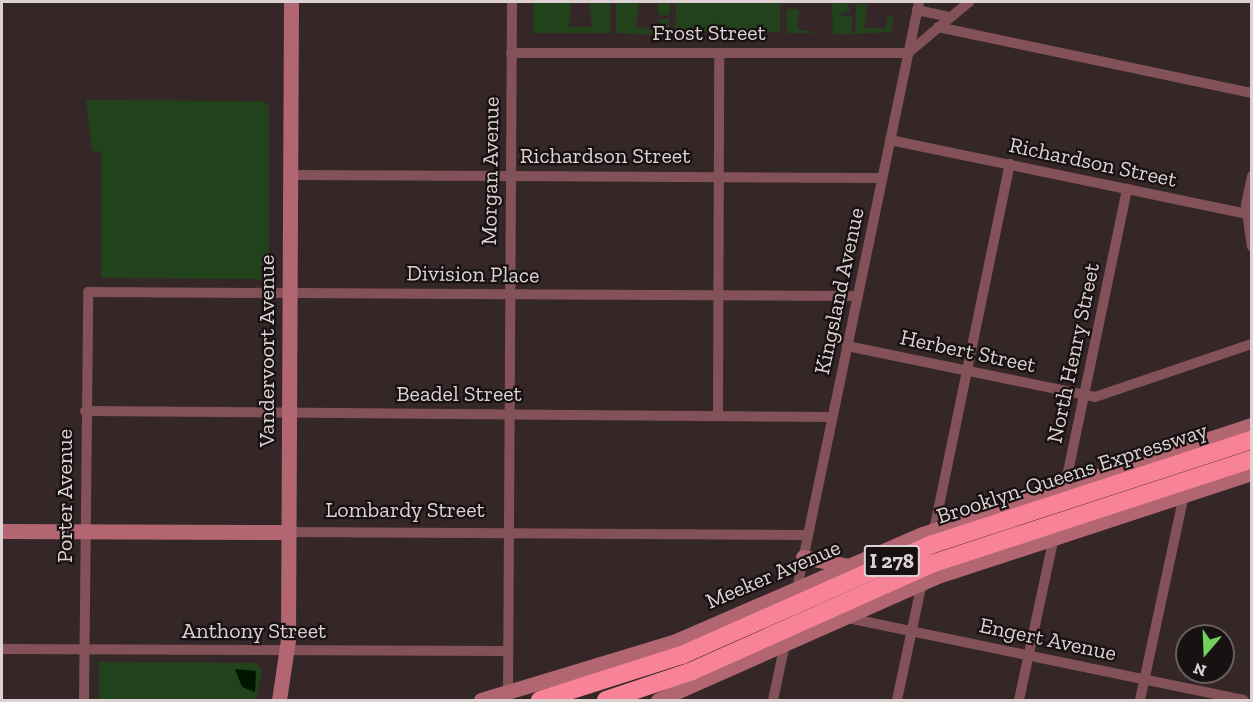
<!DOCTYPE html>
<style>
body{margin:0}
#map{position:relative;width:1253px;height:702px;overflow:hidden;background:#352628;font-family:"Zilla Slab",serif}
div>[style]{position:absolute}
.green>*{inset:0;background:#22421c}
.round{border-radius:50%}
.water>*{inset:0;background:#001500}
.minor>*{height:10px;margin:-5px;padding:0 5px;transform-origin:5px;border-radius:5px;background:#825258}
.secondary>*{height:15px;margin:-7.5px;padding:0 7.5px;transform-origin:7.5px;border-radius:7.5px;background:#b26672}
.motorway-bridge>*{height:18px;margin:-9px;padding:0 9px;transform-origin:9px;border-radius:9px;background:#f98396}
span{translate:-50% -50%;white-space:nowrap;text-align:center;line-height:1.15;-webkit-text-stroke:4.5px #181112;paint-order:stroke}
.shield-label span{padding:2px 4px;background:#181112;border:2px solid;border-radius:4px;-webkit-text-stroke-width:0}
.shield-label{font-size:21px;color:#dcd2d3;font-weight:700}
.street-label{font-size:22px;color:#dcd2d3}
.frame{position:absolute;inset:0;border:3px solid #dcd2d3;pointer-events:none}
.north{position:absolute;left:1175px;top:624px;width:60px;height:60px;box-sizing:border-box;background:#181112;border:2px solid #665e5f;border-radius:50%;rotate:199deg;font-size:16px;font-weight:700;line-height:24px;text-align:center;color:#dcd2d3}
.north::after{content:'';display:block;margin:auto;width:21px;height:27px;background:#72d25e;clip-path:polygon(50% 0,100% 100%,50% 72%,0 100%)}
</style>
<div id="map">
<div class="green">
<div style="clip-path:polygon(533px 2px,571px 2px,569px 27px,592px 27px,589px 2px,610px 2px,610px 33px,533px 33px)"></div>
<div style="clip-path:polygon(616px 2px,639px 2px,636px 28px,659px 29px,660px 19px,669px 19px,669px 35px,616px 33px)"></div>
<div style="clip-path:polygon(676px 2px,780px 2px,780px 32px,675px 32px)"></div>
<div style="clip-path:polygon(846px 2px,851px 11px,837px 15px,852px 16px,852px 34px,833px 34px,832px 3px)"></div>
<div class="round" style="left:657px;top:2px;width:14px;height:14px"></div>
<div style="clip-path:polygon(856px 4px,867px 4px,865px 28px,886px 28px,887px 17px,894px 17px,891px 32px,855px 34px)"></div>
<div style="clip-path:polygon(787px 9px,799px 9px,797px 29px,816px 33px,787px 33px)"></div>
<div style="clip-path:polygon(86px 100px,263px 101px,269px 106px,269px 279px,101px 278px,101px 152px,92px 151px)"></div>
<div style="clip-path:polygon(99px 662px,256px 663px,262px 670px,256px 700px,99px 700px)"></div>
</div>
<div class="water">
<div style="clip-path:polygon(235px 669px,256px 671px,255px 692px,242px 687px)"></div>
</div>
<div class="minor">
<div style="left:917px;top:10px;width:34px;rotate:12deg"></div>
<div style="left:938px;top:27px;width:321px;rotate:11.9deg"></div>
<div style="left:511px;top:53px;width:397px"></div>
<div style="left:908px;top:53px;width:80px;rotate:-39.9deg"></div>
<div style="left:890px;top:140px;width:370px;rotate:11.7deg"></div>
<div style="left:291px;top:175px;width:591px;rotate:0.29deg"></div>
<div style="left:1252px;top:176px;width:30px;rotate:102deg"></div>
<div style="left:1246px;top:205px;width:42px;rotate:81.9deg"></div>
<div style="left:847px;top:346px;width:253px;rotate:11.6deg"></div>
<div style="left:1095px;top:397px;width:166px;rotate:-18.7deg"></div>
<div style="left:85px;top:411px;width:747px;rotate:0.46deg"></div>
<div style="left:718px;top:414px;width:361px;rotate:-89.8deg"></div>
<div style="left:1064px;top:491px;width:309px;rotate:-78.2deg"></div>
<div style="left:934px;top:530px;width:374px;rotate:-78.3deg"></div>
<div style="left:288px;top:532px;width:520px;rotate:0.33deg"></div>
<div style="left:796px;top:593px;width:604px;rotate:-78.24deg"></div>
<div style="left:843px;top:617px;width:409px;rotate:11.7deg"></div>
<div style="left:2px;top:649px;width:504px;rotate:0.23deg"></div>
<div style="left:84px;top:700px;width:408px;rotate:-89.4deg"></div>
<div style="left:88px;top:292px;width:770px;rotate:0.3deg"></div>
<div style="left:508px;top:700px;width:698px;rotate:-89.67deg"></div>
<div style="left:773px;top:700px;width:62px;rotate:-78deg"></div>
<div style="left:897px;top:700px;width:121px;rotate:-78deg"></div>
<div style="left:1019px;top:700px;width:172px;rotate:-77.9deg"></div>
<div style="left:1140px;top:700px;width:210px;rotate:-77.9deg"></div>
</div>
<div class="secondary">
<div style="left:2px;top:531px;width:286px;rotate:0.2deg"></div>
<div style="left:803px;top:557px;width:47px;rotate:11.1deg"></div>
<div style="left:279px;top:700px;width:61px;rotate:-81.5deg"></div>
<div style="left:288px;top:640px;width:638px;rotate:-89.73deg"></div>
<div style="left:481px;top:700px;width:204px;rotate:-16.8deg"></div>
<div style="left:676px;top:641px;width:268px;rotate:-23.5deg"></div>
<div style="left:922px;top:534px;width:348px;rotate:-18.3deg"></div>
<div style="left:658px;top:700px;width:303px;rotate:-23.9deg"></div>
<div style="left:935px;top:577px;width:334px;rotate:-18.2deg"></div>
</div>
<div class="motorway-bridge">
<div style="left:540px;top:700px;width:149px;rotate:-17.6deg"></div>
<div style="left:682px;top:655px;width:274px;rotate:-23.9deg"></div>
<div style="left:933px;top:544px;width:336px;rotate:-18.1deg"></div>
<div style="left:606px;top:700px;width:91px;rotate:-18.6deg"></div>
<div style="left:692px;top:671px;width:262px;rotate:-24.1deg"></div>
<div style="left:931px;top:564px;width:338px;rotate:-18.1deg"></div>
</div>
<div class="shield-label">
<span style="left:892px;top:561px">I 278</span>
</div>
<div class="street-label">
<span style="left:709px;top:33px">Frost Street</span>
<span style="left:605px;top:156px">Richardson Street</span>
<span style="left:1093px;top:162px;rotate:12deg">Richardson Street</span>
<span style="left:490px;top:171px;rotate:-89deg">Morgan Avenue</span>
<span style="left:473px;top:274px;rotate:1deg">Division Place</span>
<span style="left:839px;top:291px;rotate:-78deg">Kingsland Avenue</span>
<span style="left:267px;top:351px;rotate:-90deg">Vandervoort Avenue</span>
<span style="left:968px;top:351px;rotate:12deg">Herbert Street</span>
<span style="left:1073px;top:353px;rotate:-78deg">North Henry Street</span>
<span style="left:459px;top:394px">Beadel Street</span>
<span style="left:1072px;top:473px;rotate:-18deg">Brooklyn-Queens Expressway</span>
<span style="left:65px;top:496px;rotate:-90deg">Porter Avenue</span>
<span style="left:405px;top:510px">Lombardy Street</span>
<span style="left:773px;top:574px;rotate:-23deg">Meeker Avenue</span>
<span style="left:254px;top:631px">Anthony Street</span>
<span style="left:1048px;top:639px;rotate:12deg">Engert Avenue</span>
</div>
<div class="frame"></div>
<div class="north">N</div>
</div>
